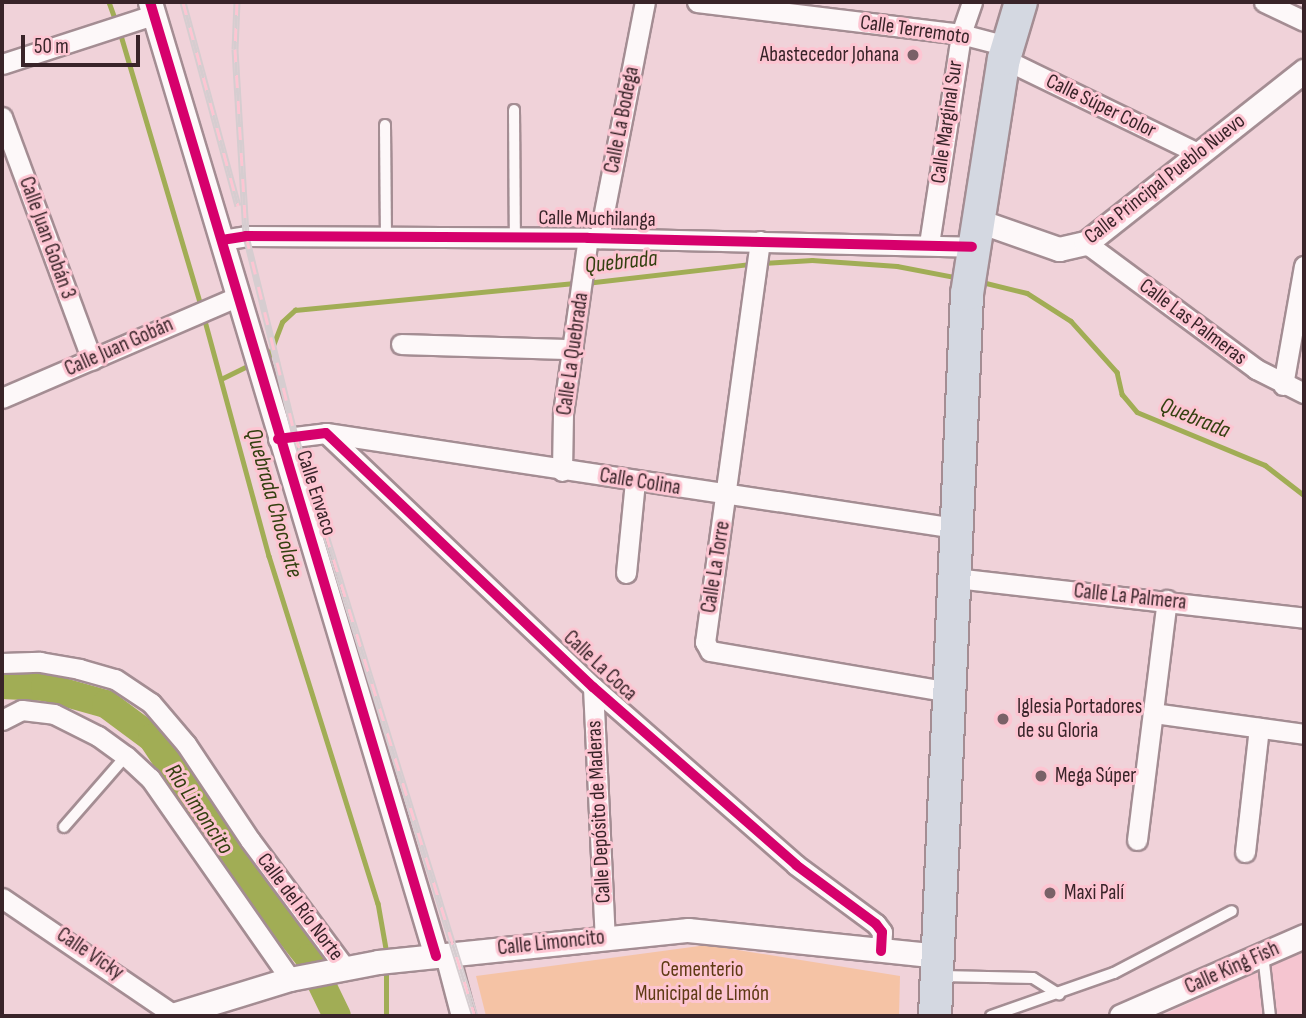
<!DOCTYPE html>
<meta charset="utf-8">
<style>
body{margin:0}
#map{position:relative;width:1306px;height:1018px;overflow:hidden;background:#f0d2d9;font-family:"Sofia Sans Condensed",sans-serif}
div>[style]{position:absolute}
.built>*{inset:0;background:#f5c5d0}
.green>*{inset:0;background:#f5c3a5}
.stream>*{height:4.5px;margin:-2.25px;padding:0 2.25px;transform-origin:2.25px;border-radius:2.25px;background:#a1ad55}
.river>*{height:28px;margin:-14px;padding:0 14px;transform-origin:14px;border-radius:14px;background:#a1ad55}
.roads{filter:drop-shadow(2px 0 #a48d93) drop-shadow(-2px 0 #a48d93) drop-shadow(0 2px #a48d93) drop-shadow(0 -2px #a48d93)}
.service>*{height:10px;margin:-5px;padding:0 5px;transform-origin:5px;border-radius:5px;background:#fdf8f9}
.minor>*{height:19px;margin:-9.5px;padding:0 9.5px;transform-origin:9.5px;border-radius:9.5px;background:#fdf8f9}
.tertiary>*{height:23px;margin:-11.5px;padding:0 11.5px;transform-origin:11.5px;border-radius:11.5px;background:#fdf8f9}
.trunk>*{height:32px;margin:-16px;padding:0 16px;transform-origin:16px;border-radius:16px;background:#d4d8e1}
.rail>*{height:7px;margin-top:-3.5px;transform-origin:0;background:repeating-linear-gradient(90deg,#fdc5d2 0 13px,#d6cdd0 0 26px);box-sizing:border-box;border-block:2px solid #d6cdd0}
.cycleway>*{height:10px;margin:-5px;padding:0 5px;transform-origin:5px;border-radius:5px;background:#d6006c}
.dots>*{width:19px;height:19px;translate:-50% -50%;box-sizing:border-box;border:4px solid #fdc5d2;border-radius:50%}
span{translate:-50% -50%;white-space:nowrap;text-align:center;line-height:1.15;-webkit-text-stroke:6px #fdc5d2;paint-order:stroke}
.street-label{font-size:21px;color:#392429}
.poi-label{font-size:21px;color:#392429}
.right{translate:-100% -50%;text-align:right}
.left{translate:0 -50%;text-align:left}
.park-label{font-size:21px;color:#5e3a14}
.water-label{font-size:23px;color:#344010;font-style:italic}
.frame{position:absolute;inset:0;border:4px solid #392429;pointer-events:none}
.scale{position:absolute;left:21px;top:35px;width:119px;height:32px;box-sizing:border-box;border:4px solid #392429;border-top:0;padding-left:9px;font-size:21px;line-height:24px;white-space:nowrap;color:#392429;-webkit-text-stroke:5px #fdc5d2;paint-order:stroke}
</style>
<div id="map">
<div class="built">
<div style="clip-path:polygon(1304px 953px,1304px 1016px,1161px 1016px,1285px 959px)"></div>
</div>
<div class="green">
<div style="clip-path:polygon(707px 945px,900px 976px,899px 1016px,486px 1016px,476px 976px)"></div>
</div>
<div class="stream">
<div style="left:109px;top:2px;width:20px;rotate:70deg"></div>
<div style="left:120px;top:32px;width:286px;rotate:73.5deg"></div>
<div style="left:763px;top:263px;width:49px;rotate:-3.5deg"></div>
<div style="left:812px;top:260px;width:85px;rotate:4deg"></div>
<div style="left:897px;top:266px;width:64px;rotate:10.8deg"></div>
<div style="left:982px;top:282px;width:46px;rotate:13.7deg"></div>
<div style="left:1027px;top:293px;width:52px;rotate:32.5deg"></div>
<div style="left:1071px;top:321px;width:69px;rotate:48deg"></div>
<div style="left:1117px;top:372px;width:23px;rotate:77deg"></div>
<div style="left:1122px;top:394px;width:23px;rotate:50deg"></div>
<div style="left:1137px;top:412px;width:139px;rotate:22.5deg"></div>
<div style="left:1265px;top:465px;width:49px;rotate:37.6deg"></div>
<div style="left:586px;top:283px;width:166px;rotate:-6.6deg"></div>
<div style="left:204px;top:317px;width:248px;rotate:74.8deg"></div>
<div style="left:269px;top:556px;width:364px;rotate:72.6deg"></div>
<div style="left:378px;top:903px;width:52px;rotate:80deg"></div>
<div style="left:269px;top:356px;width:36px;rotate:-69deg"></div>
<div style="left:282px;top:322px;width:18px;rotate:-43deg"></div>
<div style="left:295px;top:310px;width:283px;rotate:-5.5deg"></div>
<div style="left:221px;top:379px;width:30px;rotate:-26deg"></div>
<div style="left:386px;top:1016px;width:49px;rotate:-90deg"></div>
</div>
<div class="river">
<div style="left:2px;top:685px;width:43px;rotate:2.7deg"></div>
<div style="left:45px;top:687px;width:63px;rotate:15.6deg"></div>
<div style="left:106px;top:704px;width:57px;rotate:36.5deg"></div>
<div style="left:152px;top:738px;width:146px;rotate:56.4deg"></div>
<div style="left:233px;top:860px;width:124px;rotate:52.2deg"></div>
<div style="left:309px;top:958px;width:64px;rotate:64.2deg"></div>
</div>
<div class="roads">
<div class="service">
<div style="left:514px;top:110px;width:128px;rotate:89.6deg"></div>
<div style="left:385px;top:125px;width:113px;rotate:89.5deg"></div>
<div style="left:64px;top:827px;width:94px;rotate:-48.9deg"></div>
<div style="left:1263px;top:954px;width:62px;rotate:83.6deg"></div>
<div style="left:942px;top:976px;width:91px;rotate:1.3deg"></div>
<div style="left:1033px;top:978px;width:31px;rotate:32deg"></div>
<div style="left:991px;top:1016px;width:130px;rotate:-19.3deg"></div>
<div style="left:1114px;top:973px;width:133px;rotate:-27.7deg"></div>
</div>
<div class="minor">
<div style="left:697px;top:2px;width:266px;rotate:6.9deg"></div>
<div style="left:961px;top:34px;width:48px;rotate:14.6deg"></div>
<div style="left:1264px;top:2px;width:44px;rotate:25.4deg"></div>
<div style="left:1004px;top:59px;width:216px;rotate:25.9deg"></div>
<div style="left:2px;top:64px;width:159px;rotate:-18deg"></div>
<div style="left:2px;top:117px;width:259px;rotate:69.7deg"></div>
<div style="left:599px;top:238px;width:240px;rotate:-79deg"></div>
<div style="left:222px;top:240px;width:24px;rotate:-9deg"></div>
<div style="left:246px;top:236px;width:342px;rotate:0.3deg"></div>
<div style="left:588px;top:238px;width:384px;rotate:1.3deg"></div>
<div style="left:760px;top:241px;width:405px;rotate:97.8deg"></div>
<div style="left:705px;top:642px;width:10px;rotate:61deg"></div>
<div style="left:710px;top:651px;width:242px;rotate:9.7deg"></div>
<div style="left:1086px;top:243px;width:212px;rotate:36.5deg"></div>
<div style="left:1256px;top:369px;width:54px;rotate:26.6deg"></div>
<div style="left:929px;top:244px;width:212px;rotate:-81.3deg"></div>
<div style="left:961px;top:34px;width:34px;rotate:-71deg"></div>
<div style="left:401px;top:344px;width:172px;rotate:1.7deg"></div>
<div style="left:1283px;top:385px;width:121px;rotate:-80deg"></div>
<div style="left:2px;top:398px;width:255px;rotate:-23.3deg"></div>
<div style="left:326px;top:433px;width:637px;rotate:8.58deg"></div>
<div style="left:278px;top:439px;width:48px;rotate:-7.1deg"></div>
<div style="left:326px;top:433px;width:369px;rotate:43.6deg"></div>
<div style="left:593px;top:687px;width:270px;rotate:41.2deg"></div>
<div style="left:796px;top:865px;width:99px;rotate:36.4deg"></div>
<div style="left:876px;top:924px;width:10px;rotate:53deg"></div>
<div style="left:882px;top:932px;width:19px;rotate:93deg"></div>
<div style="left:562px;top:471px;width:58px;rotate:-89deg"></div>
<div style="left:563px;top:413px;width:177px;rotate:-81.9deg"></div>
<div style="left:626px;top:573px;width:92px;rotate:-84.4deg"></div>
<div style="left:955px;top:578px;width:351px;rotate:6.5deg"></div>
<div style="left:2px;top:663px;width:38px;rotate:-2deg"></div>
<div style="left:40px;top:662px;width:40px;rotate:10deg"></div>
<div style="left:79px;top:669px;width:37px;rotate:16deg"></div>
<div style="left:115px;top:679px;width:43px;rotate:33.7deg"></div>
<div style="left:151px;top:703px;width:54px;rotate:49.5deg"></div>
<div style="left:186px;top:744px;width:115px;rotate:56.3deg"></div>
<div style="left:250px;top:840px;width:159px;rotate:53.4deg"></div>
<div style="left:593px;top:687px;width:250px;rotate:87.3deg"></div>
<div style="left:1153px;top:713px;width:152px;rotate:7.9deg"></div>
<div style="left:2px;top:720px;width:22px;rotate:-27deg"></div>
<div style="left:22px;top:710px;width:32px;rotate:7deg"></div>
<div style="left:54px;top:714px;width:49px;rotate:26.6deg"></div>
<div style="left:98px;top:736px;width:34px;rotate:36deg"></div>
<div style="left:126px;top:756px;width:33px;rotate:43deg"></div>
<div style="left:150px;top:778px;width:245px;rotate:55.1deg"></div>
<div style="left:1137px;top:840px;width:242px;rotate:-82.9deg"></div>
<div style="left:1245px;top:852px;width:125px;rotate:-83.6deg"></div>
<div style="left:2px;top:898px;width:208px;rotate:34.2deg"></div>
</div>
<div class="tertiary">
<div style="left:150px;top:2px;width:996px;rotate:73.31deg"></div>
<div style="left:976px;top:220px;width:88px;rotate:19.3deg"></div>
<div style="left:1059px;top:249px;width:28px;rotate:-13deg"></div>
<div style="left:1086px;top:243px;width:278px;rotate:-38.3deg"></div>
<div style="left:447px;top:955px;width:63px;rotate:75.3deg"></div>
<div style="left:169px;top:1016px;width:127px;rotate:-17deg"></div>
<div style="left:290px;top:979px;width:90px;rotate:-10.9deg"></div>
<div style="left:378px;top:962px;width:312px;rotate:-5.9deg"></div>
<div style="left:688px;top:930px;width:253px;rotate:5.9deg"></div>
<div style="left:1121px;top:1016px;width:200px;rotate:-23.6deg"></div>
</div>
<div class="trunk">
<div style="left:935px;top:1016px;width:723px;rotate:-87.46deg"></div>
<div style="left:967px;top:294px;width:238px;rotate:-81.1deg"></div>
<div style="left:1004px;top:59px;width:59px;rotate:-73.4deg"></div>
</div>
</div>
<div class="rail">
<div style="left:183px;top:2px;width:211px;rotate:74.9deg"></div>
<div style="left:237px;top:2px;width:47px;rotate:92.4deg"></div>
<div style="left:235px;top:49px;width:187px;rotate:86.6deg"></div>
<div style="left:246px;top:236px;width:205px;rotate:76.2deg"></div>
<div style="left:295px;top:435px;width:608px;rotate:72.79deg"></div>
</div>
<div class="cycleway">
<div style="left:150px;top:2px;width:996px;rotate:73.31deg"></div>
<div style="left:222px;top:240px;width:24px;rotate:-9deg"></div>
<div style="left:246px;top:236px;width:342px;rotate:0.3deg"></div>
<div style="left:588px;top:238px;width:384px;rotate:1.3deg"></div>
<div style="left:278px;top:439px;width:48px;rotate:-7.1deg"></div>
<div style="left:326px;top:433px;width:369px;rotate:43.6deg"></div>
<div style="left:593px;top:687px;width:270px;rotate:41.2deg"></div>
<div style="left:796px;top:865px;width:99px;rotate:36.4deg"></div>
<div style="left:876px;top:924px;width:10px;rotate:53deg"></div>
<div style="left:882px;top:932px;width:19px;rotate:93deg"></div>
</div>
<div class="dots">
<div style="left:913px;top:55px;background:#796167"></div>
<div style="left:1003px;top:719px;background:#796167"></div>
<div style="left:1041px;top:776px;background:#796167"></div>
<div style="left:1050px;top:893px;background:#796167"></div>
</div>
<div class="street-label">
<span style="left:915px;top:30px;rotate:8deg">Calle Terremoto</span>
<span style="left:1101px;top:106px;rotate:26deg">Calle Súper Color</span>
<span style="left:622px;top:120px;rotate:-79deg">Calle La Bodega</span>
<span style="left:947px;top:122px;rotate:-82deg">Calle Marginal Sur</span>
<span style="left:1165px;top:179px;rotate:-38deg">Calle Principal Pueblo Nuevo</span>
<span style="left:597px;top:219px;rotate:1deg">Calle Muchilanga</span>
<span style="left:47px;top:238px;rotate:70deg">Calle Juan Gobán 3</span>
<span style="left:1193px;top:322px;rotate:37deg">Calle Las Palmeras</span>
<span style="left:119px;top:347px;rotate:-24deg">Calle Juan Gobán</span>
<span style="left:573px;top:354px;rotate:-82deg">Calle La Quebrada</span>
<span style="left:640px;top:482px;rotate:9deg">Calle Colina</span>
<span style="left:316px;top:493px;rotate:72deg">Calle Envaco</span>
<span style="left:716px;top:567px;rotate:-81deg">Calle La Torre</span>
<span style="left:1130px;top:597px;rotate:6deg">Calle La Palmera</span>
<span style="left:600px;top:666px;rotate:43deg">Calle La Coca</span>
<span style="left:599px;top:812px;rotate:-93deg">Calle Depósito de Maderas</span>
<span style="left:300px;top:907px;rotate:53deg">Calle del Río Norte</span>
<span style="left:551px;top:943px;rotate:-6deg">Calle Limoncito</span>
<span style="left:90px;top:954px;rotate:34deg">Calle Vicky</span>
<span style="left:1232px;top:968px;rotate:-24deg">Calle King Fish</span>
</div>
<div class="poi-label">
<span class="right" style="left:899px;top:55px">Abastecedor Johana</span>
<span class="left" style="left:1017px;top:719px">Iglesia Portadores<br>de su Gloria</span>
<span class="left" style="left:1055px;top:776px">Mega Súper</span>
<span class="left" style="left:1064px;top:893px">Maxi Palí</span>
</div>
<div class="park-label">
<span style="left:702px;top:982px">Cementerio<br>Municipal de Limón</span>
</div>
<div class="water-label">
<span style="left:621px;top:262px;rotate:-6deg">Quebrada</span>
<span style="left:1195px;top:418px;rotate:22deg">Quebrada</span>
<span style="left:274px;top:503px;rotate:74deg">Quebrada Chocolate</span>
<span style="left:199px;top:809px;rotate:56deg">Río Limoncito</span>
</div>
<div class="frame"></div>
<div class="scale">50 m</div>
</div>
